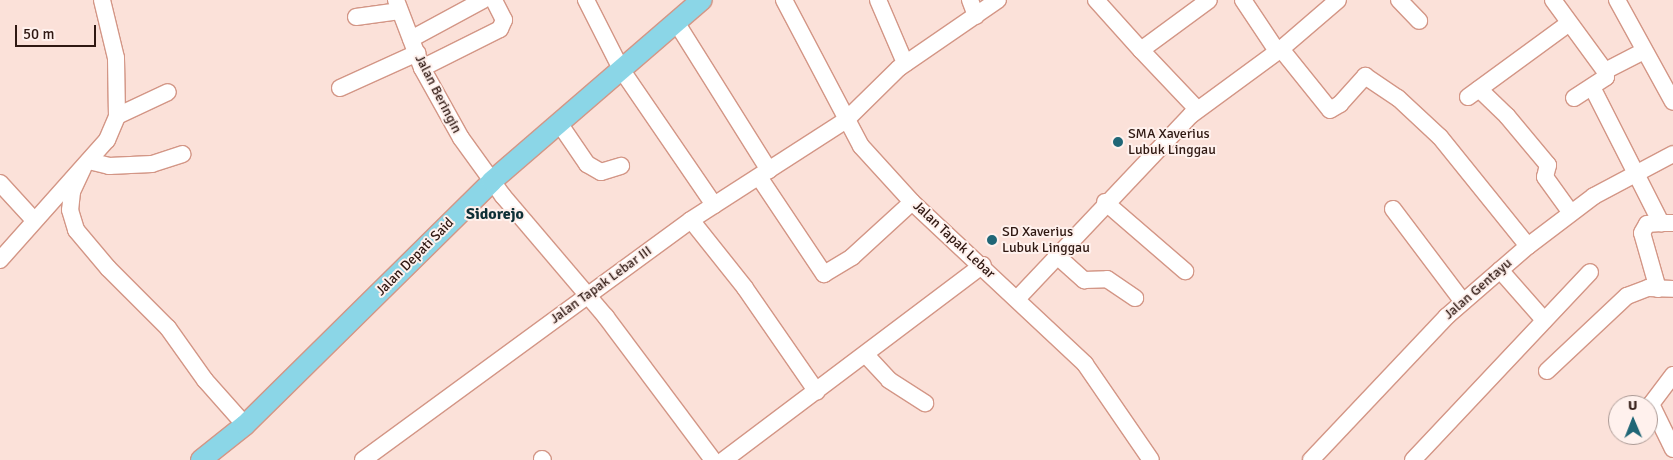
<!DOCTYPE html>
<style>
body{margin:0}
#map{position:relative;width:1673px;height:460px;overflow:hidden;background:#fbe1d9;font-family:Signika,sans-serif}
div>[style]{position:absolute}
.roads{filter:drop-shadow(1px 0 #d39686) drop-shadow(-1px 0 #d39686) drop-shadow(0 1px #d39686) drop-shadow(0 -1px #d39686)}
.minor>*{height:16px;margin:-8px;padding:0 8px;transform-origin:8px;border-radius:8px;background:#fff}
.major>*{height:20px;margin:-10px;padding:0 10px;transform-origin:10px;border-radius:10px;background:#8bd6e7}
.dots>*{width:14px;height:14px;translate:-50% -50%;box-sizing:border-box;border:2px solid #fff1ed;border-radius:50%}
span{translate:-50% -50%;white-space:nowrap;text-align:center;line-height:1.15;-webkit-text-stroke:4px #fff1ed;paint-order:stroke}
.street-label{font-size:14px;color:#2f1812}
.poi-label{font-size:14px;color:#2f1812}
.left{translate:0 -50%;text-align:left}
.quarter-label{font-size:16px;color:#0f3037;font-weight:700}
.north{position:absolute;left:1608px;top:395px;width:50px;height:50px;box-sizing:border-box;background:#fff1ed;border:1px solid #ac9a95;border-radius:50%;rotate:359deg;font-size:14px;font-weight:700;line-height:20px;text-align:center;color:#2f1812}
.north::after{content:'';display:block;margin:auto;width:18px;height:22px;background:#206676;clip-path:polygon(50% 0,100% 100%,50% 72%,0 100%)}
.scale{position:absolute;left:15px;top:25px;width:81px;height:22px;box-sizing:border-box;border:2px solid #2f1812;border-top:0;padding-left:6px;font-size:15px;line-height:18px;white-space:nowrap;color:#2f1812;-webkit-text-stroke:4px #fff1ed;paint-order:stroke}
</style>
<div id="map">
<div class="roads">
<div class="minor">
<div style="left:396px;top:0;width:73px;rotate:69.1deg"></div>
<div style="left:422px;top:68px;width:80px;rotate:60.9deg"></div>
<div style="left:461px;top:138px;width:72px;rotate:54.1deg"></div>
<div style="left:503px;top:196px;width:159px;rotate:49.6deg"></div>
<div style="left:606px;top:317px;width:179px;rotate:53.2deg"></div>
<div style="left:586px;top:0;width:77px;rotate:63.1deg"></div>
<div style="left:621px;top:69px;width:165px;rotate:55.6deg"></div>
<div style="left:784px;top:0;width:165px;rotate:62.2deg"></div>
<div style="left:861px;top:146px;width:76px;rotate:47.7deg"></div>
<div style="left:912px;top:202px;width:237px;rotate:43.1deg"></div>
<div style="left:1085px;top:364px;width:116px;rotate:55.5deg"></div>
<div style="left:878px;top:0;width:69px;rotate:66.8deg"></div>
<div style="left:970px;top:0;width:17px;rotate:69deg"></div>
<div style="left:1096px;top:0;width:67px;rotate:48deg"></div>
<div style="left:1243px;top:0;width:61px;rotate:56.3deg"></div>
<div style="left:1399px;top:0;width:29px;rotate:46deg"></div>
<div style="left:1553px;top:0;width:88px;rotate:53.8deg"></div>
<div style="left:1617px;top:0;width:116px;rotate:61.2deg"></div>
<div style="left:356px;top:17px;width:44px;rotate:-7.8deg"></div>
<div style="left:676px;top:22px;width:175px;rotate:57.9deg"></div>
<div style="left:411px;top:39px;width:82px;rotate:-28.4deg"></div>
<div style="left:1281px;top:49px;width:78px;rotate:51.2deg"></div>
<div style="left:1330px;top:110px;width:12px;rotate:-31deg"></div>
<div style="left:1340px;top:104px;width:38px;rotate:-48deg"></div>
<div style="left:1365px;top:76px;width:40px;rotate:34deg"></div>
<div style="left:1398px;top:98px;width:57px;rotate:42.9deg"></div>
<div style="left:1440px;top:137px;width:140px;rotate:51.1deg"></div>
<div style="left:422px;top:68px;width:87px;rotate:-26.6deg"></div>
<div style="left:500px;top:29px;width:10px;rotate:-66deg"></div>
<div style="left:504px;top:20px;width:22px;rotate:-117deg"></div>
<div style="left:1592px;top:87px;width:153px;rotate:63.1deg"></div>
<div style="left:1661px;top:223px;width:12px"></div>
<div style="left:340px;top:88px;width:85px;rotate:-24.4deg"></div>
<div style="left:1479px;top:89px;width:39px;rotate:44deg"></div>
<div style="left:1507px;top:116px;width:64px;rotate:50.1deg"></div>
<div style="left:1548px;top:165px;width:12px;rotate:104deg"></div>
<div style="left:1545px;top:177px;width:44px;rotate:54.2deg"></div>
<div style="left:1468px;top:97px;width:125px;rotate:-36.2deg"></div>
<div style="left:1574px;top:98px;width:38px;rotate:-33deg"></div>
<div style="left:1606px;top:77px;width:6px;rotate:-99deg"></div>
<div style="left:1605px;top:71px;width:44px;rotate:-27.1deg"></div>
<div style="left:1197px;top:109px;width:81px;rotate:-133.5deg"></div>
<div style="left:1141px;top:50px;width:84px;rotate:-36.3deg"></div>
<div style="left:117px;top:116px;width:56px;rotate:-25.2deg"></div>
<div style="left:559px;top:123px;width:50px;rotate:55.7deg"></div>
<div style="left:587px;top:164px;width:16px;rotate:30deg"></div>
<div style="left:601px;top:172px;width:21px;rotate:-17deg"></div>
<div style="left:89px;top:161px;width:21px;rotate:14deg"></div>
<div style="left:109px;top:166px;width:43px;rotate:-2.7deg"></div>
<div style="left:152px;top:164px;width:32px;rotate:-18deg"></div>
<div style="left:83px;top:168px;width:26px;rotate:115deg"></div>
<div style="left:72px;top:192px;width:18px;rotate:96deg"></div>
<div style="left:70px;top:210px;width:21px;rotate:73deg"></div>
<div style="left:76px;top:230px;width:50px;rotate:49.9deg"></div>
<div style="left:108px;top:268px;width:85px;rotate:45deg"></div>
<div style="left:168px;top:328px;width:64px;rotate:54.6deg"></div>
<div style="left:205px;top:380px;width:60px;rotate:48.4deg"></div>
<div style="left:759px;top:177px;width:117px;rotate:56.2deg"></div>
<div style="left:824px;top:274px;width:33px;rotate:-31deg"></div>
<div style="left:852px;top:257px;width:81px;rotate:-42.5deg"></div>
<div style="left:0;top:183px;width:49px;rotate:47.5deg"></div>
<div style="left:1105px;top:202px;width:106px;rotate:40.8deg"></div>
<div style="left:1393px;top:209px;width:116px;rotate:53deg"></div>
<div style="left:691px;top:220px;width:87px;rotate:51.5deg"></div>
<div style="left:745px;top:288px;width:126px;rotate:55.3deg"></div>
<div style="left:1056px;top:255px;width:38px;rotate:42deg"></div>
<div style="left:1084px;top:280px;width:23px;rotate:-2deg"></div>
<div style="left:1107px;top:279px;width:34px;rotate:34deg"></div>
<div style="left:0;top:260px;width:161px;rotate:-48.3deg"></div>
<div style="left:107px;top:140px;width:26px;rotate:-67deg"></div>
<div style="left:117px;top:116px;width:58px;rotate:-91deg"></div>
<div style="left:116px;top:58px;width:60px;rotate:-103.6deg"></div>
<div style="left:1500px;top:270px;width:67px;rotate:48.7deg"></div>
<div style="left:1658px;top:289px;width:58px;rotate:-105.9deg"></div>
<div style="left:1642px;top:233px;width:10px;rotate:-61deg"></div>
<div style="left:1647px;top:224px;width:14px;rotate:-4deg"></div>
<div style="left:1017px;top:299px;width:253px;rotate:-46.6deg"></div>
<div style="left:1191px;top:115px;width:112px;rotate:-36.3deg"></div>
<div style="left:1281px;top:49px;width:75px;rotate:-40.7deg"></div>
<div style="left:866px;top:355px;width:34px;rotate:47deg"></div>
<div style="left:889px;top:380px;width:43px;rotate:32.6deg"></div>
<div style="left:1547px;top:371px;width:110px;rotate:-43.2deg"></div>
<div style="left:1627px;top:296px;width:22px;rotate:-21deg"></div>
<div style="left:1648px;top:288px;width:25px;rotate:2deg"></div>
<div style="left:1673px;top:375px;width:36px;rotate:127deg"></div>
<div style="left:1651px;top:404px;width:50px;rotate:63.9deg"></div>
<div style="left:542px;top:459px;width:1px;rotate:45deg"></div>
<div style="left:363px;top:460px;width:406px;rotate:-36.2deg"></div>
<div style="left:691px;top:220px;width:184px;rotate:-32.8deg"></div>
<div style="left:846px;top:120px;width:74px;rotate:-44.5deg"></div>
<div style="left:899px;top:68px;width:120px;rotate:-34.5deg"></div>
<div style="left:724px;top:460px;width:324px;rotate:-37deg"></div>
<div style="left:1311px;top:460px;width:197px;rotate:-46.6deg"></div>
<div style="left:1446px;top:317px;width:108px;rotate:-40.9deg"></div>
<div style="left:1528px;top:246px;width:83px;rotate:-37.1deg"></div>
<div style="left:1594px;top:196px;width:89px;rotate:-28deg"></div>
<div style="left:1413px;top:460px;width:258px;rotate:-46.7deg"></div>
</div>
<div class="major">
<div style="left:201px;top:460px;width:56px;rotate:-38.5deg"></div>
<div style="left:245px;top:425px;width:347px;rotate:-44.6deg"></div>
<div style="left:492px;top:181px;width:277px;rotate:-40.8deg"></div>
</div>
</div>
<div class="dots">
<div style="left:1118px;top:142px;background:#206676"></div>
<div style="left:992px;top:240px;background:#206676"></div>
</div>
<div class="street-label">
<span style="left:438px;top:94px;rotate:63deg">Jalan Beringin</span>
<span style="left:954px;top:240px;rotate:43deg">Jalan Tapak Lebar</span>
<span style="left:415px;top:257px;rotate:-45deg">Jalan Depati Said</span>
<span style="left:601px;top:285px;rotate:-36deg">Jalan Tapak Lebar III</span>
<span style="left:1478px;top:289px;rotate:-41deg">Jalan Gentayu</span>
</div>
<div class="poi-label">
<span class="left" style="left:1128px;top:142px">SMA Xaverius<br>Lubuk Linggau</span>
<span class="left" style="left:1002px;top:240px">SD Xaverius<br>Lubuk Linggau</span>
</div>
<div class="quarter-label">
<span style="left:495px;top:214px">Sidorejo</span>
</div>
<div class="north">U</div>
<div class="scale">50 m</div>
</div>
